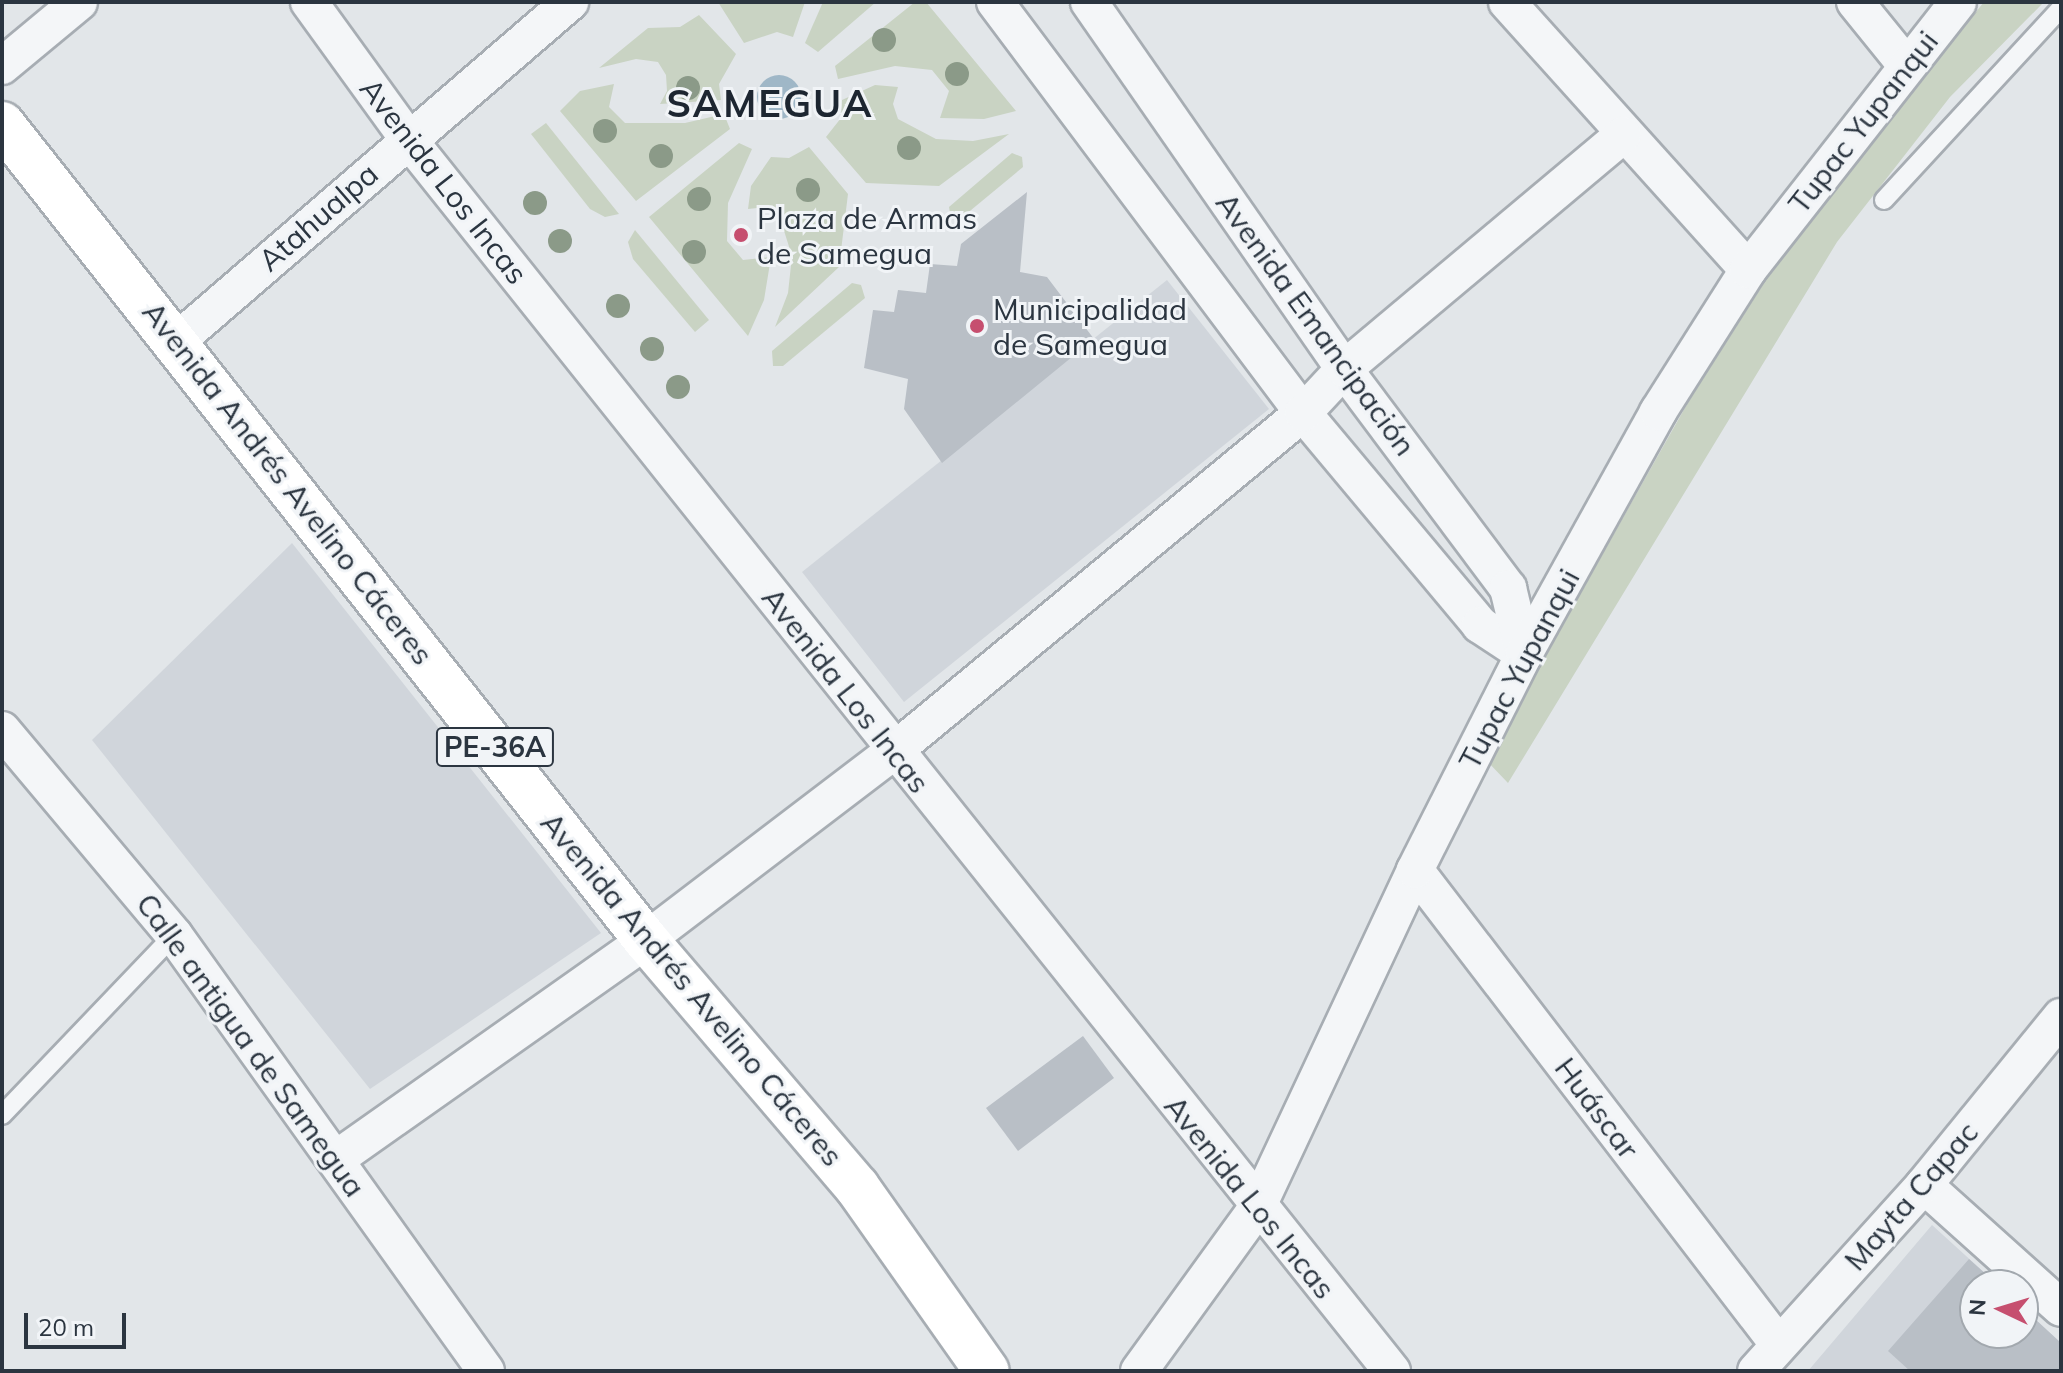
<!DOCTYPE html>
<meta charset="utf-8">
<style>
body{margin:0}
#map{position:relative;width:2063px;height:1373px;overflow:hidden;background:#e2e6e9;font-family:Mulish,sans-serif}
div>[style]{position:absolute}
.built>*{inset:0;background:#d0d5db}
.green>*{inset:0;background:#c9d3c3}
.water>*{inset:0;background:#9fb7c7}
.round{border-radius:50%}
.building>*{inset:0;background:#b9bfc6}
.roads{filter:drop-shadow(2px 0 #a7adb3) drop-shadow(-2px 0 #a7adb3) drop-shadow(0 2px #a7adb3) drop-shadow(0 -2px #a7adb3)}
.lane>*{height:18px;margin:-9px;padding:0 9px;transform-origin:9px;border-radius:9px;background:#f4f6f8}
.street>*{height:36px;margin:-18px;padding:0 18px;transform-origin:18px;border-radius:18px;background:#f4f6f8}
.highway>*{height:44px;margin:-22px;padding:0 22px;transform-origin:22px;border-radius:22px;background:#fff}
.trees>*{width:24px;height:24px;margin:-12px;border-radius:50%;background:#8b9a88}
.dots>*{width:22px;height:22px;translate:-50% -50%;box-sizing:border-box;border:4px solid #f1f4f7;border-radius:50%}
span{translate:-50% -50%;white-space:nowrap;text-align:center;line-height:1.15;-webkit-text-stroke:6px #f1f4f7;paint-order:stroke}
.shield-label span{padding:2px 6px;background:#f1f4f7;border:2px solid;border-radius:6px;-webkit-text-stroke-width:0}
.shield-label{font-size:28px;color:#2b3540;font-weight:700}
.street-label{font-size:30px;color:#2b3540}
.poi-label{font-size:30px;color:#2b3540}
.left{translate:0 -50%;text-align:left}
.district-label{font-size:38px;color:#1d2631;font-weight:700;letter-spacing:2px}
.frame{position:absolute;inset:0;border:4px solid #2b3540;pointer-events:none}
.north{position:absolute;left:1959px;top:1269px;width:80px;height:80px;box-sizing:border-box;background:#f1f4f7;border:2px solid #a2a8ae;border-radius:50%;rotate:274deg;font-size:22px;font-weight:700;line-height:32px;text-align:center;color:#2b3540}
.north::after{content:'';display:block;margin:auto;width:28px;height:36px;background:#c64f6f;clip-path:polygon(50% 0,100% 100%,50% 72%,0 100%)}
.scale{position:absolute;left:24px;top:1313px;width:102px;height:36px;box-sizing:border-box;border:4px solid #2b3540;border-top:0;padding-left:10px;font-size:24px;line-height:28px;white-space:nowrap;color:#2b3540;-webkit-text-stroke:6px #f1f4f7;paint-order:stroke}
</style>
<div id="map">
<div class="built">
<div style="clip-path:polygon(1167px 280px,1269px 409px,904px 702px,802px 572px)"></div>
<div style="clip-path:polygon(292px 543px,601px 933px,370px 1089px,92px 740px)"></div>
<div style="clip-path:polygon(1932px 1225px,1998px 1285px,1975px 1285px,1975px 1333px,2023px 1333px,2023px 1308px,2061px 1343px,2061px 1371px,1808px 1371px)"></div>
</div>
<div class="green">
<div style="clip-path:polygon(718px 2px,805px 2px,793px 37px,777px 32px,744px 43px)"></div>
<div style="clip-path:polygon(823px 2px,876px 2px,818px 52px,805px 43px)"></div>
<div style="clip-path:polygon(915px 2px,926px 2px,1016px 111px,984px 119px,940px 118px,949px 91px,932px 70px,895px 66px,838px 79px,835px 66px)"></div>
<div style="clip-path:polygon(1984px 2px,2044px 2px,1950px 97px,1837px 242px,1508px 783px,1486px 760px,1690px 399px,1792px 239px)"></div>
<div style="clip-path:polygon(699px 15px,736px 54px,719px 84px,721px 100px,660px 104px,667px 91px,666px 75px,658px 62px,636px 59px,599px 68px,648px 28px,680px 27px)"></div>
<div style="clip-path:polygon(614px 84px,609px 107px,625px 123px,685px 123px,724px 114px,730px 129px,636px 201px,560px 111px,580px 91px)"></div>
<div style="clip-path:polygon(875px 85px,898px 87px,893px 104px,898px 119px,936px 139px,973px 141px,1009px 134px,939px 186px,866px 183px,826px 137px,841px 118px,842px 100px)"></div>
<div style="clip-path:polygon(546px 123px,619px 214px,605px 217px,590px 209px,531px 134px)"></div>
<div style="clip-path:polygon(739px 143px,752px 149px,728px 203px,727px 241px,743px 260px,771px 257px,764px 300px,748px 336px,649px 217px)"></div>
<div style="clip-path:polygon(809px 147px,848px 194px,839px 267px,775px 327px,788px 293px,792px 256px,779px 215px,766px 207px,748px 209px,751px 186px,771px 157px,789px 158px)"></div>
<div style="clip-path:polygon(1012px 153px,1022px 157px,1023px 167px,959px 220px,951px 219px,949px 207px)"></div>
<div style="clip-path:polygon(635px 230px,709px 320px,695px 332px,633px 259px,628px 242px)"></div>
<div style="clip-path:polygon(852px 283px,861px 285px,865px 298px,783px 366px,773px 366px,772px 351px)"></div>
</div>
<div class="water">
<div class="round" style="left:757px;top:75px;width:44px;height:44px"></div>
</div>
<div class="building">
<div style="clip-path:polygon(1027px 192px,1020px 272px,1047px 277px,1094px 339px,942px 463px,904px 409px,908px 379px,864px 368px,873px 310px,894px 312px,898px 290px,926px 293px,930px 264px,957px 266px,961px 244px)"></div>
<div style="clip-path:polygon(1083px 1036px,1114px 1078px,1018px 1151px,986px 1108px)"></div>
<div style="clip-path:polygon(1969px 1259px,1998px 1285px,1975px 1285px,1975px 1333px,2023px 1333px,2023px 1308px,2061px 1343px,2061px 1371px,1910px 1371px,1888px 1351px)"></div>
</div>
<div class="roads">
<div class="lane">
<div style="left:1884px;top:200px;width:261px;rotate:-47.3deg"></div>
<div style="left:2px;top:1115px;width:249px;rotate:-46.3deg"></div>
</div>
<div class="street">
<div style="left:309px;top:2px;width:169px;rotate:54.1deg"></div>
<div style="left:408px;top:139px;width:1577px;rotate:51.39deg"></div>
<div style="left:995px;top:2px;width:514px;rotate:53.15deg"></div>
<div style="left:1303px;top:413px;width:276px;rotate:50.1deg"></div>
<div style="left:1480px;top:625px;width:53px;rotate:33.4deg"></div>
<div style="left:1089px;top:2px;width:447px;rotate:55.2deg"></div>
<div style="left:1344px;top:369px;width:274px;rotate:53.2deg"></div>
<div style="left:1508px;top:588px;width:68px;rotate:76.4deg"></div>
<div style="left:1507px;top:2px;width:360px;rotate:48deg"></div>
<div style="left:1855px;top:2px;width:81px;rotate:51deg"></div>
<div style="left:2px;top:66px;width:100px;rotate:-39.7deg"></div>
<div style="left:178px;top:340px;width:518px;rotate:-40.77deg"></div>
<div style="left:2px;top:730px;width:268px;rotate:50deg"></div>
<div style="left:174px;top:935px;width:536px;rotate:54.41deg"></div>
<div style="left:1415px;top:870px;width:598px;rotate:52.54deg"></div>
<div style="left:336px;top:1159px;width:380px;rotate:-35.2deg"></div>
<div style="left:646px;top:940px;width:313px;rotate:-37.3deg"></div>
<div style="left:895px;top:750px;width:529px;rotate:-39.56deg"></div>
<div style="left:1303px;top:413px;width:60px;rotate:-47deg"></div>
<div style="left:1344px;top:369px;width:364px;rotate:-40deg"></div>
<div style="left:1924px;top:1185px;width:184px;rotate:41.9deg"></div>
<div style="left:1139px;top:1371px;width:201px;rotate:-54.1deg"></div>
<div style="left:1257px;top:1208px;width:373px;rotate:-64.9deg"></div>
<div style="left:1415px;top:870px;width:242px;rotate:-63.2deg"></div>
<div style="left:1524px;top:654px;width:277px;rotate:-61deg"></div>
<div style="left:1658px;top:412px;width:168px;rotate:-57.6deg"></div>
<div style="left:1748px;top:270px;width:340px;rotate:-51.9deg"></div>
<div style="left:1756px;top:1371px;width:251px;rotate:-47.9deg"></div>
<div style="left:1924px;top:1185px;width:217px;rotate:-50.8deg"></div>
</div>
<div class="highway">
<div style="left:2px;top:124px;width:1040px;rotate:51.72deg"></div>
<div style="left:646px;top:940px;width:325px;rotate:49.5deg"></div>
<div style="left:857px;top:1187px;width:225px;rotate:54.8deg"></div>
</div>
</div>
<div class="trees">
<div style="left:884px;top:40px"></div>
<div style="left:957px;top:74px"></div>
<div style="left:688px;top:88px"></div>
<div style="left:605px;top:131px"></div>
<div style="left:909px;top:148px"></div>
<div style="left:661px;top:156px"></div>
<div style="left:808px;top:190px"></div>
<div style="left:699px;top:199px"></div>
<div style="left:535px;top:203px"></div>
<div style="left:560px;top:241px"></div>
<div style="left:694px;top:252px"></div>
<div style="left:618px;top:306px"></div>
<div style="left:652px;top:349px"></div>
<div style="left:678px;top:387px"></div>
</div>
<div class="dots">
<div style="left:741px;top:235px;background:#c64f6f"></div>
<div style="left:977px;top:326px;background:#c64f6f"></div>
</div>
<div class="shield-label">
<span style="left:495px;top:747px">PE-36A</span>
</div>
<div class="street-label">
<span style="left:1863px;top:122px;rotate:-52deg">Tupac Yupanqui</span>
<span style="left:444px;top:181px;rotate:52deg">Avenida Los Incas</span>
<span style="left:318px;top:217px;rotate:-41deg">Atahualpa</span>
<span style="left:1316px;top:324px;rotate:54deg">Avenida Emancipación</span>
<span style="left:288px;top:483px;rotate:52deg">Avenida Andrés Avelino Cáceres</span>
<span style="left:1519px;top:669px;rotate:-62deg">Tupac Yupanqui</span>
<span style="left:846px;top:690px;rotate:52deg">Avenida Los Incas</span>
<span style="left:692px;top:989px;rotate:50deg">Avenida Andrés Avelino Cáceres</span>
<span style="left:251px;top:1045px;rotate:54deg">Calle antigua de Samegua</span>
<span style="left:1597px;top:1108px;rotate:53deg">Huáscar</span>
<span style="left:1911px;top:1196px;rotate:-49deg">Mayta Capac</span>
<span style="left:1250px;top:1197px;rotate:51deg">Avenida Los Incas</span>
</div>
<div class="poi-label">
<span class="left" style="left:757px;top:235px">Plaza de Armas<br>de Samegua</span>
<span class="left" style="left:993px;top:326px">Municipalidad<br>de Samegua</span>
</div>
<div class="district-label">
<span style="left:770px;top:104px">SAMEGUA</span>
</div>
<div class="frame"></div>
<div class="north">N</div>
<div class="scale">20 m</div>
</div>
